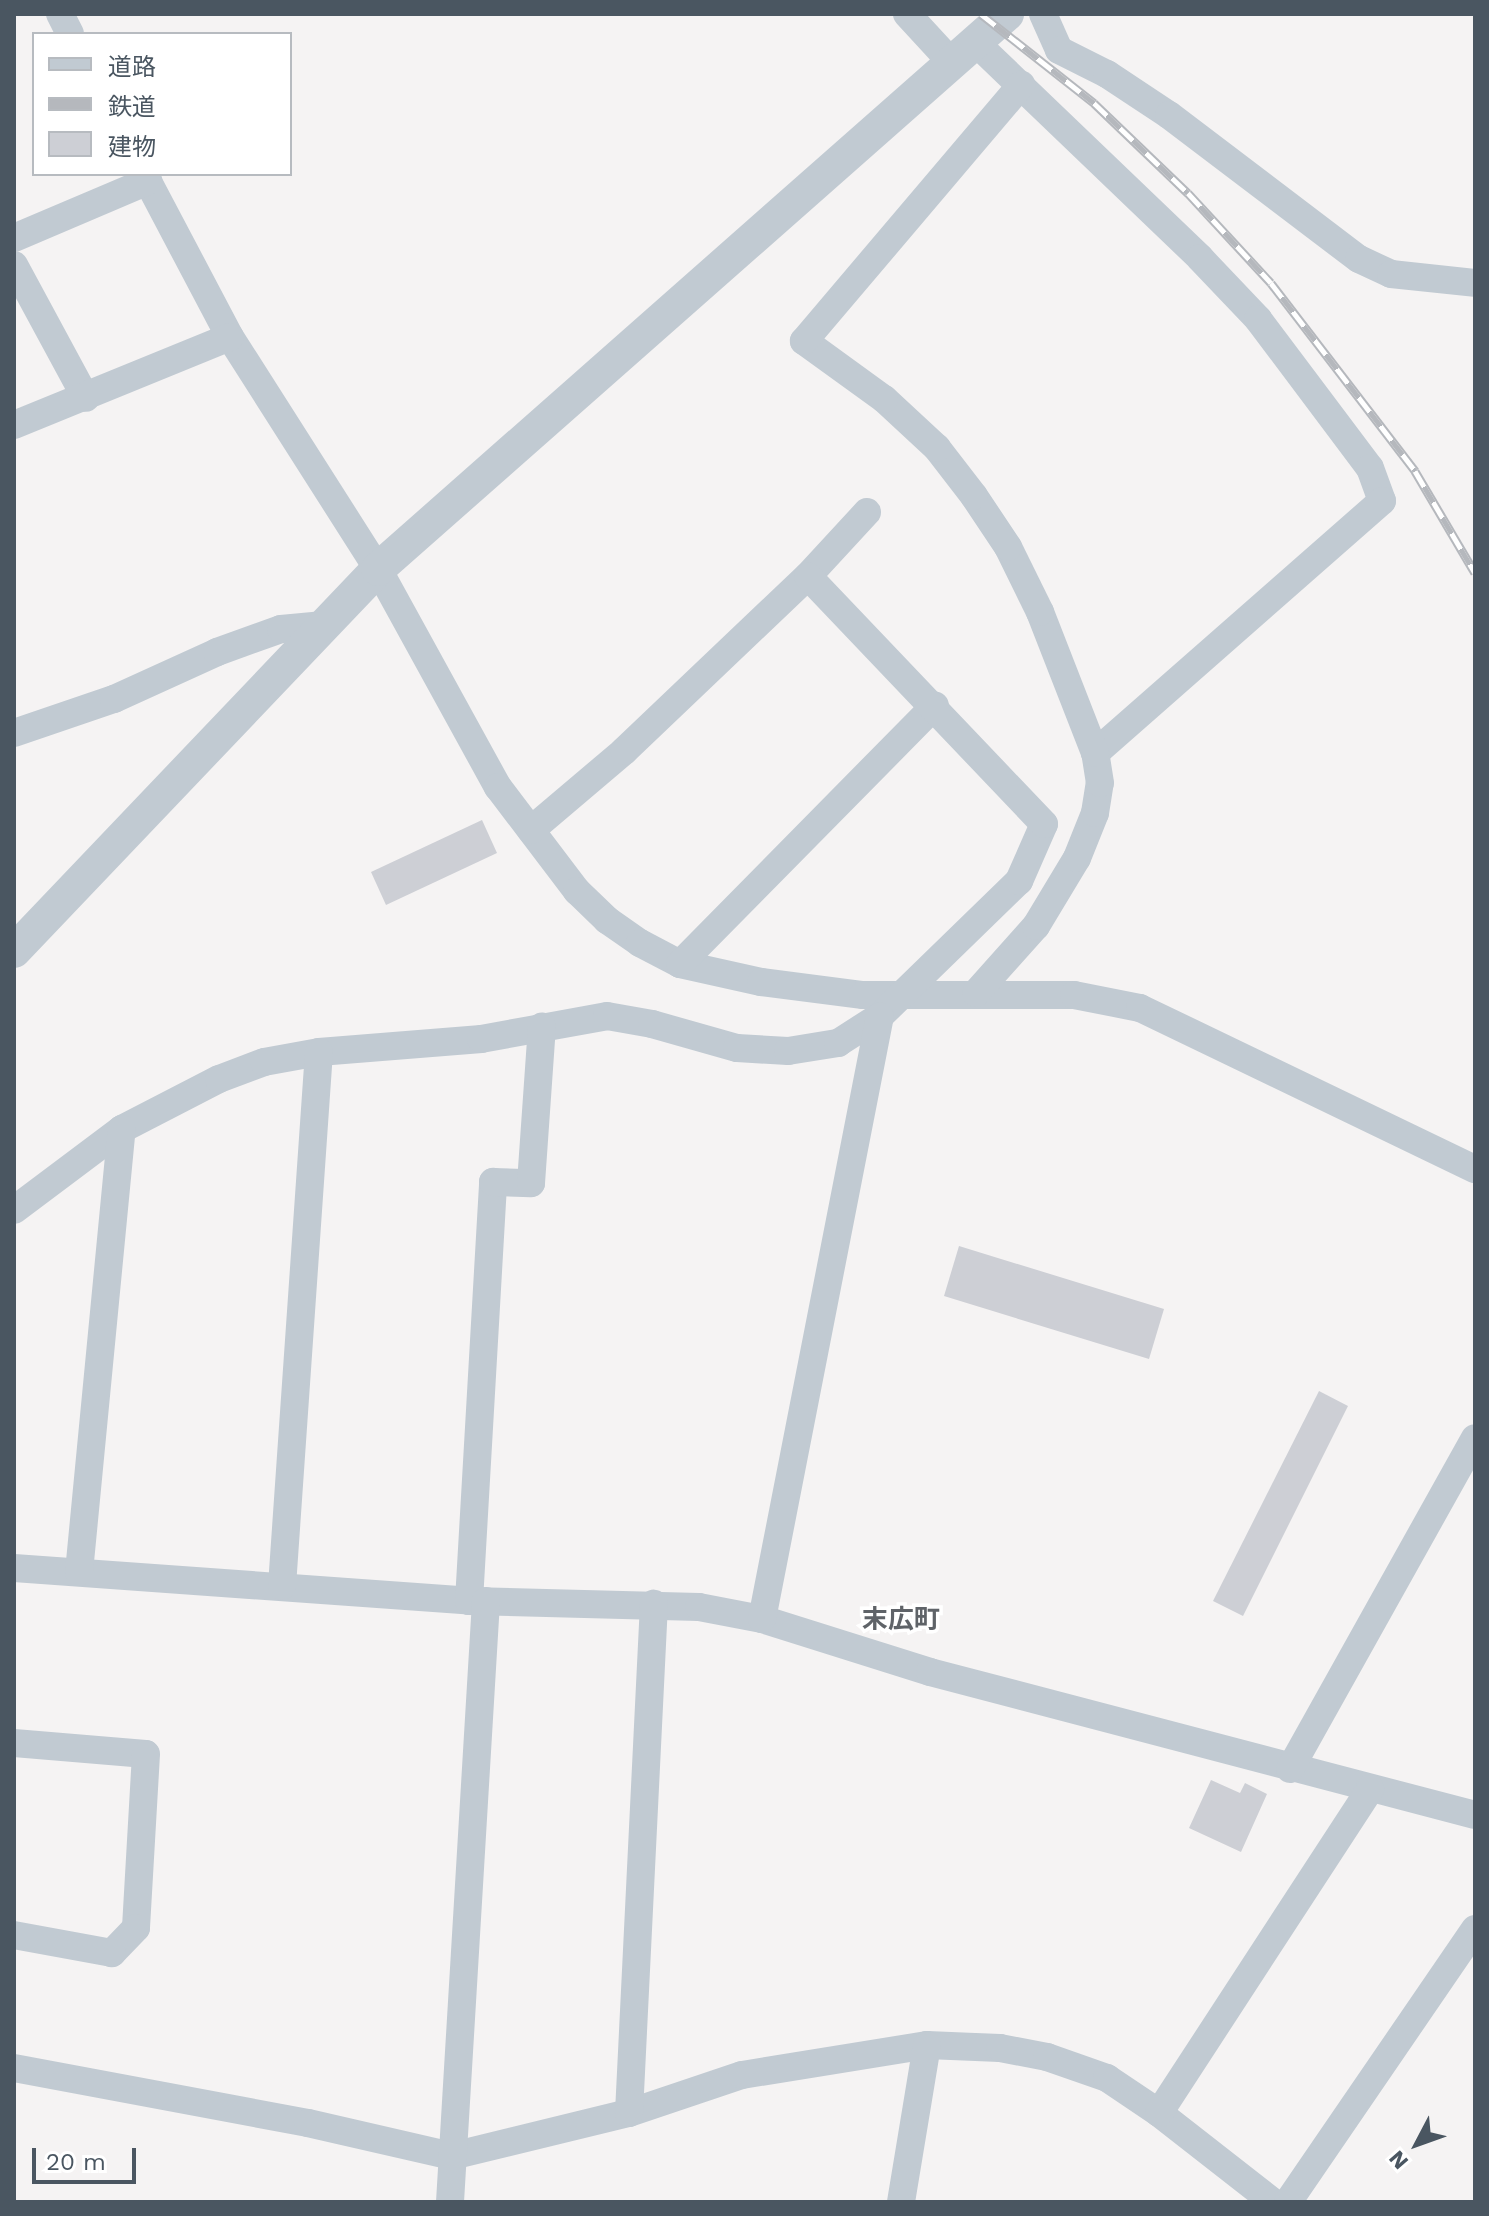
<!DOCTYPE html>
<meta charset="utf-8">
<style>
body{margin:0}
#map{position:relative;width:1489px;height:2216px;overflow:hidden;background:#f5f3f3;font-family:"Work Sans","Noto Sans JP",sans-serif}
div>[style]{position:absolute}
.building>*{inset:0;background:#cdcfd5}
.minor>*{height:28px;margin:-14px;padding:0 14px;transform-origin:14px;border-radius:14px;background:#c1cad2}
.tertiary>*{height:34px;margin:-17px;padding:0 17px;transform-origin:17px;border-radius:17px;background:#c1cad2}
.rail>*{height:9px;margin-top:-4.5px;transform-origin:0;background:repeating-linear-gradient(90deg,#fff 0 18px,#b5b8bd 0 36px);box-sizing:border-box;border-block:2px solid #b5b8bd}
span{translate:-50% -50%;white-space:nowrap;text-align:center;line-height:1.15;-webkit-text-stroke:7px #fff;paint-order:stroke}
.quarter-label{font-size:26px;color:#5f6368;font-weight:700}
.frame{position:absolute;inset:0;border:16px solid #4a5661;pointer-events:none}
.legend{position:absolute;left:32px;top:32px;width:260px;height:144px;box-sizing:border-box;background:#fff;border:2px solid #b7bbc0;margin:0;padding:10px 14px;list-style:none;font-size:24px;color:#4a5661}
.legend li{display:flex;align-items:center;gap:16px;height:40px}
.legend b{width:40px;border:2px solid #b7bbc0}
.north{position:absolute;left:1377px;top:2104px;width:80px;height:80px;-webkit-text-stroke:6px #fff;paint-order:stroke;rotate:229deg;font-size:22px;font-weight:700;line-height:32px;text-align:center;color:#4a5661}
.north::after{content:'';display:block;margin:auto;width:28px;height:36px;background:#4a5661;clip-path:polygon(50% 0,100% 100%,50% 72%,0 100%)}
.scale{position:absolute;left:32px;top:2148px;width:104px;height:36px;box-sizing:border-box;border:4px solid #4a5661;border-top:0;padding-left:10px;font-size:24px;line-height:28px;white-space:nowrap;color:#4a5661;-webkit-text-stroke:6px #fff;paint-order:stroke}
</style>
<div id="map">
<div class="building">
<div style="clip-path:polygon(482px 820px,497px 853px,386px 905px,371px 872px)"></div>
<div style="clip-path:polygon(959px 1246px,1164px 1309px,1149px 1359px,944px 1296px)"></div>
<div style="clip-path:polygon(1319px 1391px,1348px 1406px,1243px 1616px,1213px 1601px)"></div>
<div style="clip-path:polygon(1211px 1780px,1240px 1793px,1245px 1783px,1267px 1794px,1241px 1852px,1189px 1828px)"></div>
</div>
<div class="minor">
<div style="left:60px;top:14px;width:22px;rotate:63deg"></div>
<div style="left:907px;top:14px;width:67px;rotate:47.4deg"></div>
<div style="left:1043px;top:14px;width:39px;rotate:66deg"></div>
<div style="left:1059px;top:50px;width:54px;rotate:26.6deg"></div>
<div style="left:1107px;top:74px;width:74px;rotate:33.5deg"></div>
<div style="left:1169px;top:115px;width:238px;rotate:37.2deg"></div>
<div style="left:1359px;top:259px;width:35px;rotate:25deg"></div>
<div style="left:1391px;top:274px;width:84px;rotate:6.1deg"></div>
<div style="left:975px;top:42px;width:312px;rotate:43.8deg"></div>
<div style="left:1200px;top:258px;width:84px;rotate:46.4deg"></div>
<div style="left:1258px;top:319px;width:186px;rotate:53.1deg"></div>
<div style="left:1370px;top:468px;width:35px;rotate:70deg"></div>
<div style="left:1382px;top:501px;width:382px;rotate:138.7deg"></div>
<div style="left:144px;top:174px;width:184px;rotate:62.2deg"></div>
<div style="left:230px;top:337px;width:275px;rotate:57.5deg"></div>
<div style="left:378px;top:569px;width:249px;rotate:61.2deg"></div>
<div style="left:498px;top:787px;width:131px;rotate:52.8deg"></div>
<div style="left:577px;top:891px;width:42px;rotate:44deg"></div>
<div style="left:607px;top:920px;width:40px;rotate:34.9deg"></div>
<div style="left:640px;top:943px;width:45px;rotate:27.7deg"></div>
<div style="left:680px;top:964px;width:83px;rotate:12.5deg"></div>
<div style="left:761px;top:982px;width:103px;rotate:7.3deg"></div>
<div style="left:863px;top:995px;width:211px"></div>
<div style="left:1074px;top:995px;width:67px;rotate:11.1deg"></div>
<div style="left:1140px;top:1008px;width:372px;rotate:25.7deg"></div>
<div style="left:14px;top:238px;width:146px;rotate:-23deg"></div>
<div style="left:14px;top:265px;width:151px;rotate:61.6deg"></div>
<div style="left:14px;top:425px;width:233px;rotate:-22.2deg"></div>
<div style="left:14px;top:733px;width:106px;rotate:-18.8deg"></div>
<div style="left:114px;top:699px;width:113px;rotate:-24.5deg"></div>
<div style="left:217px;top:652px;width:68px;rotate:-19.8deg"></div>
<div style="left:281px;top:629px;width:43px;rotate:-5.3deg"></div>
<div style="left:531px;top:830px;width:122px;rotate:-40.3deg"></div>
<div style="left:624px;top:751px;width:254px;rotate:-43.6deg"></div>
<div style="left:808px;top:576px;width:87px;rotate:-47.3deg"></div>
<div style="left:680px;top:964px;width:363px;rotate:-45.4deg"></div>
<div style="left:976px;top:993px;width:90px;rotate:-48.2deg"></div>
<div style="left:1036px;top:926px;width:79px;rotate:-58.9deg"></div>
<div style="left:1077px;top:858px;width:48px;rotate:-68.2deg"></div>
<div style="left:1095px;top:813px;width:30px;rotate:-81deg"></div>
<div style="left:1100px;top:783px;width:30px;rotate:-99deg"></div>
<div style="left:1095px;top:753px;width:151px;rotate:-111.3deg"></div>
<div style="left:1040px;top:612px;width:72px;rotate:-116.2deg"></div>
<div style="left:1008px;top:547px;width:61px;rotate:-123.7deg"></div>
<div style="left:974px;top:496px;width:61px;rotate:-127.6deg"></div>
<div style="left:937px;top:448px;width:72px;rotate:-137.2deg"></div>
<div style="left:884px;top:399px;width:99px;rotate:-144.1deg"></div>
<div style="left:804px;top:341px;width:336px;rotate:-49.7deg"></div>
<div style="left:14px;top:1210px;width:135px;rotate:-36.9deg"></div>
<div style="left:122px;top:1129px;width:109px;rotate:-27.3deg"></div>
<div style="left:219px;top:1079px;width:48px;rotate:-20.7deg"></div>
<div style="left:264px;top:1062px;width:56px;rotate:-10.3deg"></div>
<div style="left:319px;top:1052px;width:163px;rotate:-4.6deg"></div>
<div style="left:481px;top:1039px;width:128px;rotate:-10.3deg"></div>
<div style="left:607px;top:1016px;width:46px;rotate:10.1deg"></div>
<div style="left:652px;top:1024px;width:88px;rotate:15.8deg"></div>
<div style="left:737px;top:1048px;width:51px;rotate:3.4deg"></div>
<div style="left:788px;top:1051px;width:51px;rotate:-9.1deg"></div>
<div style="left:838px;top:1043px;width:50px;rotate:-32.7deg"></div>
<div style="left:880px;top:1016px;width:194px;rotate:-44.2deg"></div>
<div style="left:1019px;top:881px;width:62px;rotate:-66.3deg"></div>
<div style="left:1044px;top:824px;width:342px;rotate:-133.6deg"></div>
<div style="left:14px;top:1568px;width:456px;rotate:4.1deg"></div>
<div style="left:469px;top:1601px;width:230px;rotate:1.5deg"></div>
<div style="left:699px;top:1607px;width:64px;rotate:10.8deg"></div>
<div style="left:762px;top:1619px;width:176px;rotate:17.5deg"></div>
<div style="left:930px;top:1672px;width:563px;rotate:14.7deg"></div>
<div style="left:79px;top:1572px;width:445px;rotate:-84.5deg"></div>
<div style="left:282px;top:1586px;width:535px;rotate:-86.04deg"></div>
<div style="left:469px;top:1601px;width:420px;rotate:-86.7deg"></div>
<div style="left:493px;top:1182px;width:38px;rotate:2deg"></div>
<div style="left:531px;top:1183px;width:157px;rotate:-86deg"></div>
<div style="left:762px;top:1619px;width:614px;rotate:-78.93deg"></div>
<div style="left:14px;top:1743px;width:132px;rotate:4.8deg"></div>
<div style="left:146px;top:1754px;width:174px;rotate:93.3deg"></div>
<div style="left:136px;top:1928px;width:35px;rotate:134deg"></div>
<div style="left:112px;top:1953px;width:100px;rotate:-169.6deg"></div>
<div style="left:1290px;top:1769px;width:379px;rotate:-60.8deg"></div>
<div style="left:14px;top:2068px;width:299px;rotate:10.6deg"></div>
<div style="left:308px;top:2123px;width:148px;rotate:12.9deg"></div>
<div style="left:452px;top:2156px;width:182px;rotate:-13.7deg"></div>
<div style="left:629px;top:2113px;width:119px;rotate:-18.6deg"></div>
<div style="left:742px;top:2075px;width:187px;rotate:-9.2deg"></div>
<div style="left:927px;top:2045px;width:73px;rotate:2.4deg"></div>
<div style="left:1000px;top:2048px;width:48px;rotate:10.8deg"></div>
<div style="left:1047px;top:2057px;width:64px;rotate:19.3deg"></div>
<div style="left:1107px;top:2078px;width:63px;rotate:33.9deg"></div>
<div style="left:1159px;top:2113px;width:145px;rotate:38deg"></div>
<div style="left:629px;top:2113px;width:510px;rotate:-87.19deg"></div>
<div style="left:1159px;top:2113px;width:387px;rotate:-56.9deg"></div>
<div style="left:450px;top:2202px;width:602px;rotate:-86.57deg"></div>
<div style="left:901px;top:2202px;width:159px;rotate:-80.6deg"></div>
<div style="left:1288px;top:2202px;width:331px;rotate:-55.6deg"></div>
</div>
<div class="tertiary">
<div style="left:14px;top:951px;width:528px;rotate:-46.38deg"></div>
<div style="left:378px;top:569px;width:839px;rotate:-41.42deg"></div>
</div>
<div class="rail">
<div style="left:981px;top:14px;width:144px;rotate:38.2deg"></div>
<div style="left:1094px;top:103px;width:130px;rotate:43.8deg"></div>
<div style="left:1188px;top:193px;width:122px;rotate:47.3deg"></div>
<div style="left:1271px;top:283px;width:237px;rotate:52.5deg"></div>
<div style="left:1415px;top:471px;width:118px;rotate:59.5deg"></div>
</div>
<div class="quarter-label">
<span style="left:901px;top:1620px">末広町</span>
</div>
<div class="frame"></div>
<ul class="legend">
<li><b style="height:10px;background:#c1cad2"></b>道路</li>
<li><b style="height:10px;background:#b5b8bd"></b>鉄道</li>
<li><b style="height:22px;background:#cdcfd5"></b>建物</li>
</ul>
<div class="north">N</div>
<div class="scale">20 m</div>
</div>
